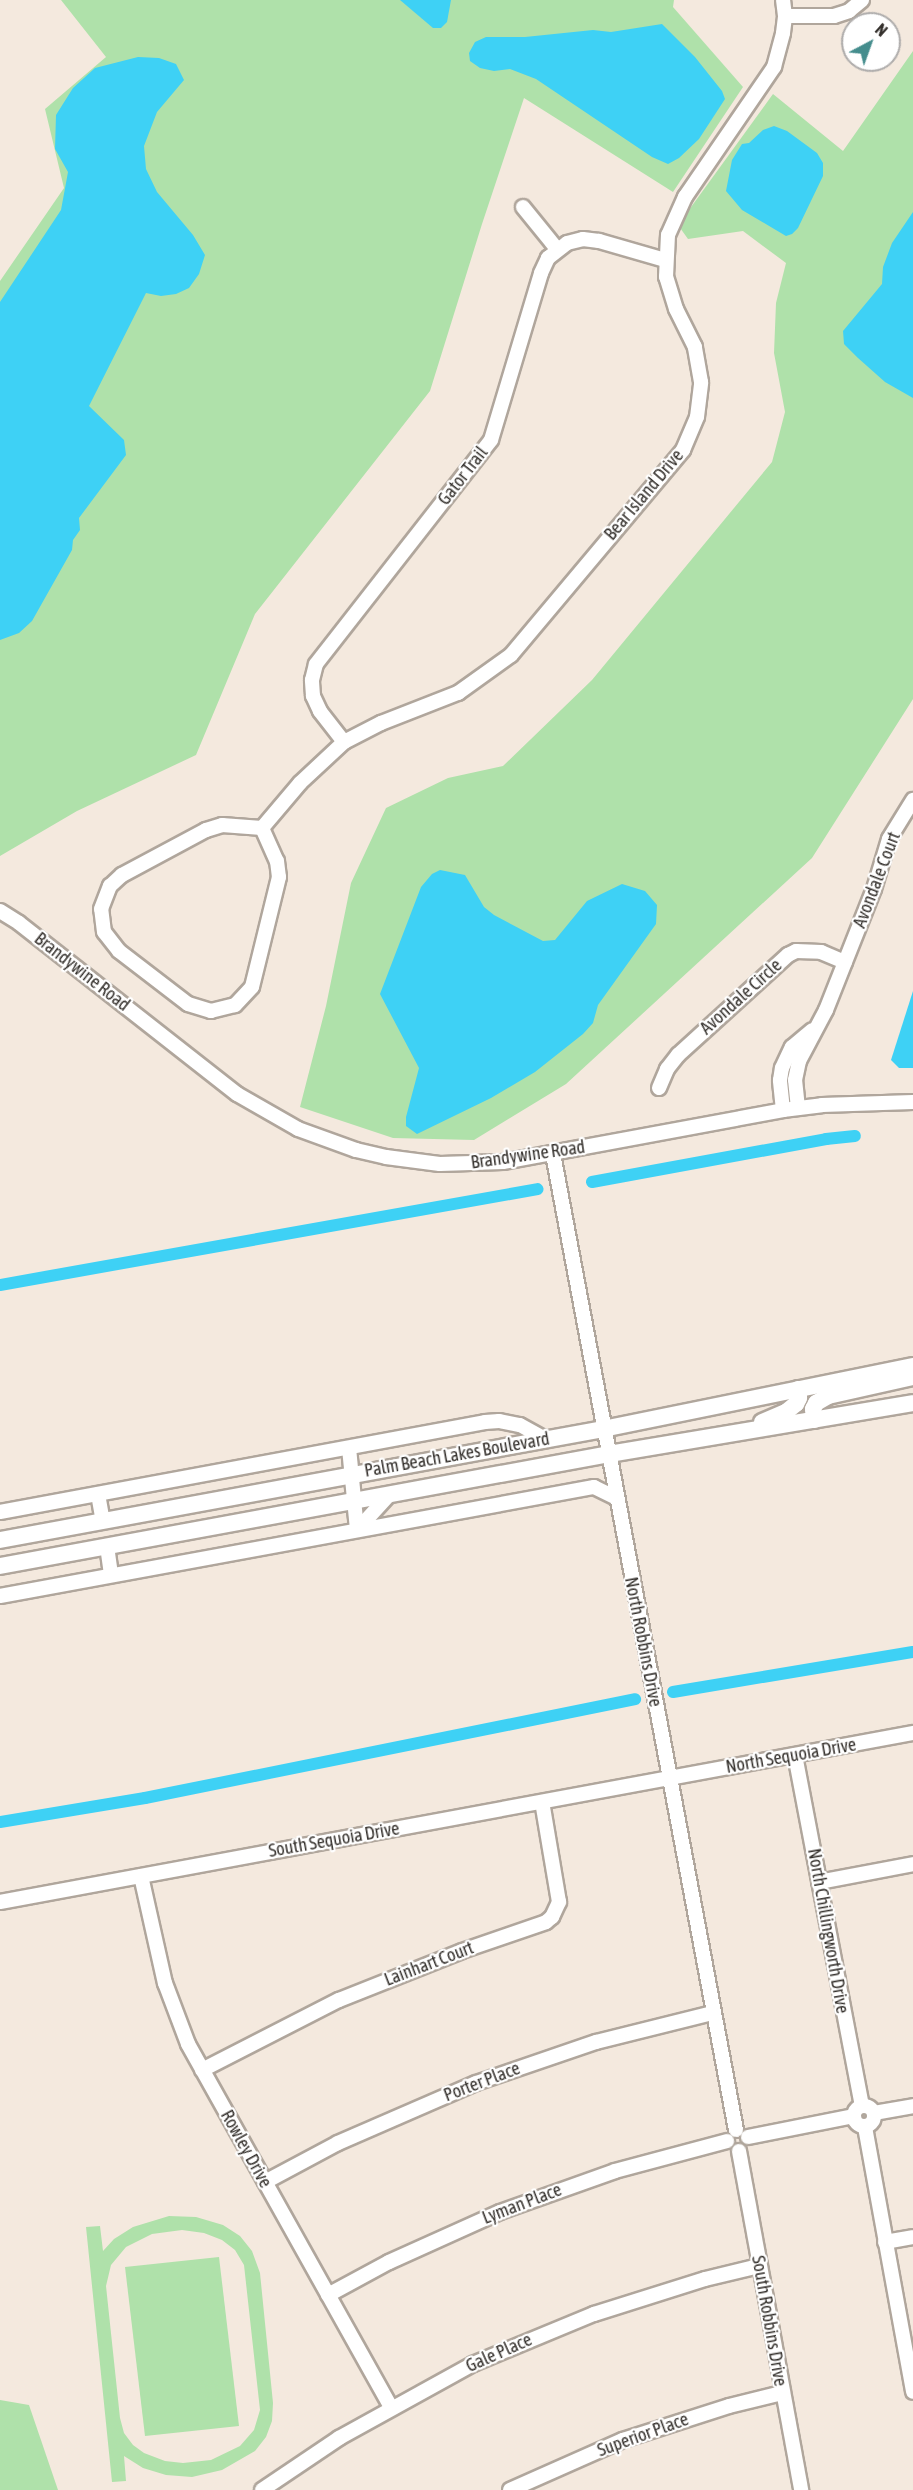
<!DOCTYPE html>
<style>
body{margin:0}
#map{position:relative;width:913px;height:2490px;overflow:hidden;background:#f4e9de;font-family:"Asap Condensed",sans-serif}
div>[style]{position:absolute}
.green>*{inset:0;background:#afe1aa}
.water>*{inset:0;background:#3ed1f5}
.canal>*{height:12px;margin:-6px;padding:0 6px;transform-origin:6px;border-radius:6px;background:#3ed1f5}
.roads{filter:drop-shadow(2px 0 #b0a69c) drop-shadow(-2px 0 #b0a69c) drop-shadow(0 2px #b0a69c) drop-shadow(0 -2px #b0a69c)}
.minor>*{height:14px;margin:-7px;padding:0 7px;transform-origin:7px;border-radius:7px;background:#fff}
.minor>.ring{margin:-7px;padding:0;box-sizing:content-box;background:none;border:14px solid #fff;border-radius:50%}
.major>*{height:16px;margin:-8px;padding:0 8px;transform-origin:8px;border-radius:8px;background:#fff}
span{translate:-50% -50%;white-space:nowrap;text-align:center;line-height:1.15;-webkit-text-stroke:4.5px #fff;paint-order:stroke}
.street-label{font-size:18px;color:#34302c}
.north{position:absolute;left:841px;top:12px;width:60px;height:60px;box-sizing:border-box;background:#fff;border:2px solid #aeacab;border-radius:50%;rotate:41deg;font-size:16px;font-weight:700;line-height:24px;text-align:center;color:#34302c}
.north::after{content:'';display:block;margin:auto;width:21px;height:27px;background:#458d8d;clip-path:polygon(50% 0,100% 100%,50% 72%,0 100%)}
</style>
<div id="map">
<div class="green">
<div style="clip-path:polygon(61px 0,674px 0,673px 7px,743px 87px,673px 192px,524px 98px,482px 224px,430px 391px,255px 614px,196px 755px,77px 811px,0 856px,0 281px,64px 188px,45px 109px,106px 57px)"></div>
<div style="clip-path:polygon(913px 51px,913px 699px,812px 858px,566px 1084px,474px 1140px,393px 1138px,300px 1107px,326px 1006px,351px 883px,386px 808px,448px 778px,503px 766px,592px 680px,772px 462px,785px 412px,774px 353px,776px 303px,786px 263px,743px 231px,688px 239px,678px 225px,773px 94px,843px 151px)"></div>
<div style="clip-path:polygon(evenodd,169px 2216px,196px 2217px,223px 2225px,240px 2236px,252px 2251px,260px 2273px,273px 2403px,272px 2421px,266px 2437px,255px 2451px,222px 2470px,192px 2477px,166px 2475px,143px 2468px,124px 2456px,126px 2481px,112px 2482px,86px 2227px,100px 2226px,103px 2251px,114px 2239px,133px 2227px,169px 2216px,182px 2230px,204px 2233px,222px 2240px,235px 2250px,244px 2265px,260px 2410px,254px 2430px,240px 2446px,211px 2460px,183px 2463px,165px 2461px,144px 2453px,133px 2445px,124px 2433px,120px 2418px,106px 2286px,111px 2265px,126px 2247px,152px 2234px,182px 2230px)"></div>
<div style="clip-path:polygon(219px 2257px,239px 2426px,145px 2436px,125px 2267px)"></div>
<div style="clip-path:polygon(0 2400px,29px 2405px,58px 2490px,0 2490px)"></div>
</div>
<div class="water">
<div style="clip-path:polygon(400px 0,451px 0,447px 22px,441px 28px,433px 28px)"></div>
<div style="clip-path:polygon(662px 24px,695px 57px,722px 91px,725px 99px,699px 139px,679px 158px,668px 164px,652px 157px,536px 79px,510px 69px,494px 71px,480px 68px,470px 61px,469px 53px,475px 42px,486px 37px,525px 37px,593px 30px,611px 32px)"></div>
<div style="clip-path:polygon(138px 57px,159px 58px,176px 64px,184px 80px,157px 112px,144px 146px,146px 169px,157px 192px,193px 235px,205px 255px,199px 274px,189px 288px,176px 294px,161px 296px,146px 293px,89px 406px,124px 440px,126px 455px,79px 518px,80px 530px,73px 540px,72px 550px,32px 621px,19px 633px,0 640px,0 302px,61px 210px,68px 172px,55px 149px,56px 115px,73px 88px,95px 68px)"></div>
<div style="clip-path:polygon(774px 126px,787px 131px,817px 153px,823px 163px,823px 176px,798px 228px,792px 234px,786px 236px,742px 210px,726px 191px,732px 160px,742px 144px,749px 143px,763px 130px)"></div>
<div style="clip-path:polygon(913px 212px,913px 398px,885px 382px,858px 358px,844px 344px,843px 331px,882px 284px,883px 267px,892px 243px)"></div>
<div style="clip-path:polygon(440px 870px,465px 875px,484px 907px,494px 915px,543px 941px,555px 940px,587px 901px,622px 884px,645px 891px,657px 905px,656px 924px,598px 1005px,593px 1023px,583px 1034px,535px 1072px,491px 1098px,417px 1134px,406px 1126px,406px 1117px,419px 1068px,380px 994px,421px 887px,432px 874px)"></div>
<div style="clip-path:polygon(913px 991px,913px 1068px,899px 1068px,891px 1060px)"></div>
</div>
<div class="canal">
<div style="left:592px;top:1182px;width:238px;rotate:-10.4deg"></div>
<div style="left:826px;top:1139px;width:29px;rotate:-6deg"></div>
<div style="left:0;top:1285px;width:546px;rotate:-10.12deg"></div>
<div style="left:673px;top:1692px;width:243px;rotate:-9.5deg"></div>
<div style="left:0;top:1822px;width:147px;rotate:-9.4deg"></div>
<div style="left:145px;top:1798px;width:500px;rotate:-11.4deg"></div>
</div>
<div class="roads">
<div class="minor">
<div style="left:785px;top:16px;width:49px"></div>
<div style="left:834px;top:16px;width:16px;rotate:-18deg"></div>
<div style="left:849px;top:11px;width:17px;rotate:-40deg"></div>
<div style="left:523px;top:207px;width:54px;rotate:51deg"></div>
<div style="left:344px;top:742px;width:39px;rotate:-128deg"></div>
<div style="left:320px;top:711px;width:17px;rotate:-115deg"></div>
<div style="left:313px;top:696px;width:16px;rotate:-94deg"></div>
<div style="left:312px;top:680px;width:16px;rotate:-76deg"></div>
<div style="left:316px;top:664px;width:284px;rotate:-52deg"></div>
<div style="left:491px;top:440px;width:174px;rotate:-73.3deg"></div>
<div style="left:541px;top:273px;width:17px;rotate:-65deg"></div>
<div style="left:548px;top:258px;width:24px;rotate:-38deg"></div>
<div style="left:567px;top:243px;width:16px;rotate:-14deg"></div>
<div style="left:583px;top:239px;width:16px;rotate:7deg"></div>
<div style="left:599px;top:241px;width:69px;rotate:16.1deg"></div>
<div style="left:222px;top:825px;width:40px;rotate:4.3deg"></div>
<div style="left:262px;top:828px;width:36px;rotate:66deg"></div>
<div style="left:277px;top:861px;width:16px;rotate:83deg"></div>
<div style="left:279px;top:877px;width:113px;rotate:103.8deg"></div>
<div style="left:252px;top:987px;width:25px;rotate:133deg"></div>
<div style="left:235px;top:1005px;width:25px;rotate:166deg"></div>
<div style="left:211px;top:1011px;width:24px;rotate:-163deg"></div>
<div style="left:188px;top:1004px;width:87px;rotate:-142.5deg"></div>
<div style="left:119px;top:951px;width:24px;rotate:-128deg"></div>
<div style="left:104px;top:932px;width:23px;rotate:-97deg"></div>
<div style="left:101px;top:909px;width:25px;rotate:-69deg"></div>
<div style="left:110px;top:886px;width:16px;rotate:-43deg"></div>
<div style="left:122px;top:875px;width:95px;rotate:-28.2deg"></div>
<div style="left:206px;top:830px;width:17px;rotate:-17deg"></div>
<div style="left:262px;top:828px;width:59px;rotate:-49.8deg"></div>
<div style="left:300px;top:783px;width:60px;rotate:-43deg"></div>
<div style="left:344px;top:742px;width:42px;rotate:-27.2deg"></div>
<div style="left:381px;top:723px;width:83px;rotate:-21.3deg"></div>
<div style="left:458px;top:693px;width:65px;rotate:-35.6deg"></div>
<div style="left:511px;top:655px;width:268px;rotate:-50deg"></div>
<div style="left:683px;top:450px;width:36px;rotate:-67deg"></div>
<div style="left:697px;top:417px;width:35px;rotate:-83deg"></div>
<div style="left:701px;top:382px;width:36px;rotate:-100deg"></div>
<div style="left:695px;top:347px;width:42px;rotate:-116.6deg"></div>
<div style="left:676px;top:309px;width:34px;rotate:-107deg"></div>
<div style="left:666px;top:277px;width:42px;rotate:-87.3deg"></div>
<div style="left:668px;top:235px;width:42px;rotate:-65.9deg"></div>
<div style="left:685px;top:197px;width:158px;rotate:-55.6deg"></div>
<div style="left:774px;top:67px;width:35px;rotate:-75deg"></div>
<div style="left:783px;top:33px;width:17px;rotate:-83deg"></div>
<div style="left:785px;top:16px;width:16px;rotate:-97deg"></div>
<div style="left:0;top:911px;width:22px;rotate:32deg"></div>
<div style="left:19px;top:923px;width:277px;rotate:38.1deg"></div>
<div style="left:237px;top:1094px;width:70px;rotate:29.8deg"></div>
<div style="left:298px;top:1129px;width:62px;rotate:19.9deg"></div>
<div style="left:356px;top:1150px;width:31px;rotate:13deg"></div>
<div style="left:386px;top:1157px;width:54px;rotate:7.4deg"></div>
<div style="left:440px;top:1164px;width:63px;rotate:-1.8deg"></div>
<div style="left:503px;top:1162px;width:285px;rotate:-10.5deg"></div>
<div style="left:783px;top:1110px;width:39px;rotate:-7deg"></div>
<div style="left:822px;top:1105px;width:91px;rotate:-1.9deg"></div>
<div style="left:659px;top:1088px;width:21px;rotate:-67deg"></div>
<div style="left:667px;top:1069px;width:18px;rotate:-52deg"></div>
<div style="left:678px;top:1055px;width:149px;rotate:-42.3deg"></div>
<div style="left:788px;top:955px;width:9px;rotate:-27deg"></div>
<div style="left:796px;top:951px;width:25px;rotate:2deg"></div>
<div style="left:821px;top:952px;width:26px;rotate:23deg"></div>
<div style="left:798px;top:1108px;width:28px;rotate:-96deg"></div>
<div style="left:795px;top:1080px;width:19px;rotate:-78deg"></div>
<div style="left:799px;top:1061px;width:58px;rotate:-62.1deg"></div>
<div style="left:826px;top:1010px;width:130px;rotate:-68.4deg"></div>
<div style="left:874px;top:889px;width:52px;rotate:-73.3deg"></div>
<div style="left:889px;top:839px;width:46px;rotate:-58.4deg"></div>
<div style="left:783px;top:1110px;width:30px;rotate:-96deg"></div>
<div style="left:780px;top:1080px;width:12px;rotate:-81deg"></div>
<div style="left:782px;top:1068px;width:23px;rotate:-65deg"></div>
<div style="left:792px;top:1047px;width:26px;rotate:-40deg"></div>
<div style="left:553px;top:1154px;width:993px;rotate:79.38deg"></div>
<div style="left:349px;top:1448px;width:82px;rotate:84.4deg"></div>
<div style="left:98px;top:1494px;width:27px;rotate:80deg"></div>
<div style="left:0;top:1512px;width:493px;rotate:-10.5deg"></div>
<div style="left:485px;top:1422px;width:14px;rotate:-4deg"></div>
<div style="left:499px;top:1421px;width:21px;rotate:11deg"></div>
<div style="left:520px;top:1425px;width:29px;rotate:29deg"></div>
<div style="left:357px;top:1530px;width:49px;rotate:-47.5deg"></div>
<div style="left:107px;top:1546px;width:29px;rotate:82deg"></div>
<div style="left:0;top:1596px;width:604px;rotate:-10.4deg"></div>
<div style="left:594px;top:1487px;width:25px;rotate:26deg"></div>
<div style="left:795px;top:1755px;width:357px;rotate:79.2deg"></div>
<div style="left:141px;top:1876px;width:110px;rotate:77.4deg"></div>
<div style="left:165px;top:1983px;width:65px;rotate:69.3deg"></div>
<div style="left:188px;top:2044px;width:416px;rotate:60.8deg"></div>
<div style="left:819px;top:1882px;width:96px;rotate:-10.8deg"></div>
<div style="left:0;top:1902px;width:929px;rotate:-10.49deg"></div>
<div style="left:202px;top:2070px;width:154px;rotate:-27.1deg"></div>
<div style="left:339px;top:2000px;width:132px;rotate:-21.7deg"></div>
<div style="left:462px;top:1951px;width:89px;rotate:-19deg"></div>
<div style="left:546px;top:1922px;width:8px;rotate:-40deg"></div>
<div style="left:552px;top:1917px;width:17px;rotate:-65deg"></div>
<div style="left:559px;top:1902px;width:101px;rotate:-99.6deg"></div>
<div class="ring" style="left:854px;top:2106px;width:6px;height:6px"></div>
<div style="left:874px;top:2113px;width:40px;rotate:-10deg"></div>
<div style="left:865px;top:2127px;width:269px;rotate:79.7deg"></div>
<div style="left:748px;top:2137px;width:108px;rotate:-11.2deg"></div>
<div style="left:739px;top:2151px;width:345px;rotate:79.6deg"></div>
<div style="left:265px;top:2182px;width:83px;rotate:-28.1deg"></div>
<div style="left:338px;top:2143px;width:150px;rotate:-23.5deg"></div>
<div style="left:476px;top:2083px;width:127px;rotate:-18.9deg"></div>
<div style="left:596px;top:2042px;width:120px;rotate:-14deg"></div>
<div style="left:885px;top:2242px;width:28px;rotate:-10deg"></div>
<div style="left:328px;top:2295px;width:69px;rotate:-28.4deg"></div>
<div style="left:389px;top:2262px;width:122px;rotate:-24.2deg"></div>
<div style="left:500px;top:2212px;width:122px;rotate:-19.6deg"></div>
<div style="left:615px;top:2171px;width:116px;rotate:-15deg"></div>
<div style="left:262px;top:2490px;width:93px;rotate:-34deg"></div>
<div style="left:339px;top:2438px;width:153px;rotate:-28.9deg"></div>
<div style="left:473px;top:2364px;width:131px;rotate:-22.5deg"></div>
<div style="left:594px;top:2314px;width:116px;rotate:-17.5deg"></div>
<div style="left:705px;top:2279px;width:56px;rotate:-13.5deg"></div>
<div style="left:510px;top:2490px;width:124px;rotate:-23.9deg"></div>
<div style="left:623px;top:2440px;width:111px;rotate:-17.8deg"></div>
<div style="left:729px;top:2406px;width:55px;rotate:-13.8deg"></div>
</div>
<div class="major">
<div style="left:814px;top:1420px;width:11px;rotate:-95deg"></div>
<div style="left:813px;top:1409px;width:7px;rotate:-63deg"></div>
<div style="left:816px;top:1403px;width:14px;rotate:-30deg"></div>
<div style="left:828px;top:1396px;width:87px;rotate:-12.6deg"></div>
<div style="left:762px;top:1422px;width:26px;rotate:-23deg"></div>
<div style="left:786px;top:1412px;width:13px;rotate:-39deg"></div>
<div style="left:796px;top:1404px;width:7px;rotate:-63deg"></div>
<div style="left:799px;top:1398px;width:9px;rotate:-96deg"></div>
<div style="left:0;top:1540px;width:613px;rotate:-10.43deg"></div>
<div style="left:603px;top:1429px;width:316px;rotate:-11.5deg"></div>
<div style="left:0;top:1566px;width:619px;rotate:-10.42deg"></div>
<div style="left:609px;top:1454px;width:308px;rotate:-9.5deg"></div>
</div>
</div>
<div class="street-label">
<span style="left:463px;top:476px;rotate:-52deg">Gator Trail</span>
<span style="left:644px;top:495px;rotate:-50deg">Bear Island Drive</span>
<span style="left:877px;top:880px;rotate:-69deg">Avondale Court</span>
<span style="left:82px;top:972px;rotate:38deg">Brandywine Road</span>
<span style="left:741px;top:997px;rotate:-42deg">Avondale Circle</span>
<span style="left:528px;top:1155px;rotate:-8deg">Brandywine Road</span>
<span style="left:457px;top:1455px;rotate:-10deg">Palm Beach Lakes Boulevard</span>
<span style="left:643px;top:1642px;rotate:79deg">North Robbins Drive</span>
<span style="left:791px;top:1756px;rotate:-10deg">North Sequoia Drive</span>
<span style="left:334px;top:1840px;rotate:-10deg">South Sequoia Drive</span>
<span style="left:828px;top:1931px;rotate:80deg">North Chillingworth Drive</span>
<span style="left:429px;top:1964px;rotate:-21deg">Lainhart Court</span>
<span style="left:482px;top:2082px;rotate:-21deg">Porter Place</span>
<span style="left:246px;top:2149px;rotate:61deg">Rowley Drive</span>
<span style="left:522px;top:2204px;rotate:-21deg">Lyman Place</span>
<span style="left:769px;top:2321px;rotate:80deg">South Robbins Drive</span>
<span style="left:499px;top:2353px;rotate:-24deg">Gale Place</span>
<span style="left:643px;top:2435px;rotate:-20deg">Superior Place</span>
</div>
<div class="north">N</div>
</div>
